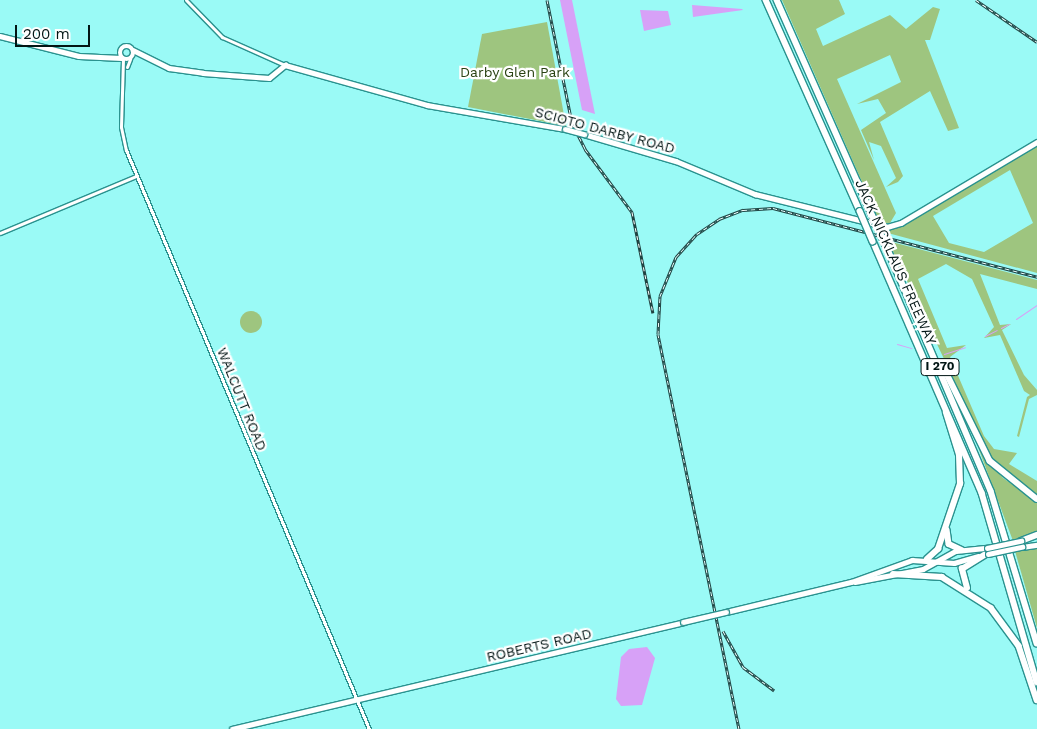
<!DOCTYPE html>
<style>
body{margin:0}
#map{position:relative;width:1037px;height:729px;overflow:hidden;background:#9afaf6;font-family:"Work Sans",sans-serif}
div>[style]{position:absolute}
.green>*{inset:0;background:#9ec57f}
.round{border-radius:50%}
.water>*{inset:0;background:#d7a1f7}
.stream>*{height:1px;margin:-0.5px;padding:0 0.5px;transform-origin:0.5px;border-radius:0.5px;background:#d7a1f7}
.roads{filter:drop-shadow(1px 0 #2a928f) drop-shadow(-1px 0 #2a928f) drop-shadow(0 1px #2a928f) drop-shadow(0 -1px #2a928f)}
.minor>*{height:3px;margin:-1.5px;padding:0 1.5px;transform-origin:1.5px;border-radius:1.5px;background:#fff}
.major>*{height:4.5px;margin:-2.25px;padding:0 2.25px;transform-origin:2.25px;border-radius:2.25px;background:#fff}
.major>.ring{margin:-2.25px;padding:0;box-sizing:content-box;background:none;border:4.5px solid #fff;border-radius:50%}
.highway>*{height:5.5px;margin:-2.75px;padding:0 2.75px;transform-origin:2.75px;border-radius:2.75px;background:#fff}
.rail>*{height:3px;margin-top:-1.5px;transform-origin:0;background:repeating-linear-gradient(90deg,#fff 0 4px,#204241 0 8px);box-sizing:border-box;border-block:1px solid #204241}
.bridges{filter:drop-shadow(1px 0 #2a928f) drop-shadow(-1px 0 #2a928f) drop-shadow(0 1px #2a928f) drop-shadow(0 -1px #2a928f)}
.major-bridge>*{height:4.5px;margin:-2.25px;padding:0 2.25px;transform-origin:2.25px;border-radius:2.25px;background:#fff}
.highway-bridge>*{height:5.5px;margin:-2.75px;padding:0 2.75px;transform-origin:2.75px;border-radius:2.75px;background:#fff}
span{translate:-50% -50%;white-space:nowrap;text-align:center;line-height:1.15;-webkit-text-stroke:4.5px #fff;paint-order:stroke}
.shield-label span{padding:1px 4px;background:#fff;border:1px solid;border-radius:4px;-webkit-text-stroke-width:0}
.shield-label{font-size:12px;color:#021514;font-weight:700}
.park-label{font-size:14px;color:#2a4213}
.street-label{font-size:14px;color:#021514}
.scale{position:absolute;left:15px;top:25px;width:75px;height:22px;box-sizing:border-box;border:2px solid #021514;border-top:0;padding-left:6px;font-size:15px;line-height:18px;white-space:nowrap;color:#021514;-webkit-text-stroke:4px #fff;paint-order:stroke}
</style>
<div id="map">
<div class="green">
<div style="clip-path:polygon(782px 0,839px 0,845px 14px,816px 29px,823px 46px,890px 15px,906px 29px,933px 7px,940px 9px,930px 40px,925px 40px,959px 128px,948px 131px,930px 91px,880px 122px,903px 176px,898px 182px,886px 187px,896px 178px,881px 146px,869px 142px,874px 160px,861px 130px,886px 113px,878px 99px,857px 104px,901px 82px,890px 55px,837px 79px,896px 213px,890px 223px,880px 223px)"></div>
<div style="clip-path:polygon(547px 22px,566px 126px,468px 107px,482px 34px)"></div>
<div style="clip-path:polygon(evenodd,1037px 144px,1037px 273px,884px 232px,883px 230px,905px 223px,1037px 144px,1010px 170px,1033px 223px,984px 252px,949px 243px,933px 216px,1010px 170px)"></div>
<div style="clip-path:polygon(888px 241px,1037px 280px,1037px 289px,980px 274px,1000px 325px,1011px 324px,1002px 330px,1024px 375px,1037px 390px,1037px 395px,1029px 399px,1019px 437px,1017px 436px,1027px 397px,1030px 395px,1024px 391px,1000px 335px,984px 338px,994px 327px,972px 279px,946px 264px,918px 279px,947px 348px,966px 345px,950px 357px,984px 436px,994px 449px,1017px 453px,1009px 464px,1037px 481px,1037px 497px,993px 462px)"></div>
<div class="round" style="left:240px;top:311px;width:22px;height:22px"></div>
<div style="clip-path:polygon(978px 447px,1003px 478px,1037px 502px,1037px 533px,1013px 541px)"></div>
<div style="clip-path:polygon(1037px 548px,1037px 628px,1015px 551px)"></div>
</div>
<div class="water">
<div style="clip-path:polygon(560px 0,572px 0,595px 114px,582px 110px)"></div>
<div style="clip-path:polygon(692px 5px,742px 9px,743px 10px,693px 17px)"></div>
<div style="clip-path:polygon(640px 10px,668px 11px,671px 25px,644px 31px)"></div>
<div style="clip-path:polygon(647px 647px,655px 658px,642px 705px,621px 706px,616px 699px,621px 657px,629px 649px)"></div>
</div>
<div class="stream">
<div style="left:1016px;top:319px;width:25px;rotate:-34deg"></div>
<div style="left:1001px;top:328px;width:9px;rotate:-27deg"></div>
<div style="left:985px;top:336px;width:13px;rotate:-27deg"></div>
<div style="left:897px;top:344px;width:15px;rotate:16deg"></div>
<div style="left:944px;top:354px;width:22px;rotate:-18deg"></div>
</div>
<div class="roads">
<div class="minor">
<div style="left:186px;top:0;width:52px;rotate:45.8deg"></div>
<div style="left:222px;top:37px;width:69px;rotate:24deg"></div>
<div style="left:123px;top:59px;width:68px;rotate:91.7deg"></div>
<div style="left:121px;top:127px;width:24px;rotate:78deg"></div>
<div style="left:126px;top:150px;width:628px;rotate:67.23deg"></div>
<div style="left:127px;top:67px;width:9px;rotate:-69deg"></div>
<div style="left:0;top:233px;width:147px;rotate:-22.7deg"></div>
</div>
<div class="major">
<div style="left:0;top:36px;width:81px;rotate:14.2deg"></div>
<div style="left:79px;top:56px;width:42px;rotate:2.7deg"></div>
<div class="ring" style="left:120px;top:46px;width:9.5px;height:9.5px"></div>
<div style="left:133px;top:50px;width:40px;rotate:26.6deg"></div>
<div style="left:169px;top:68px;width:34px;rotate:8deg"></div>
<div style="left:203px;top:73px;width:66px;rotate:4.3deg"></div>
<div style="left:269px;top:78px;width:21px;rotate:-39deg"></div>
<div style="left:285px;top:65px;width:148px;rotate:15.7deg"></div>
<div style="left:427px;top:105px;width:140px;rotate:9.9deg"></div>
<div style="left:584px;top:134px;width:96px;rotate:16.4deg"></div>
<div style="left:676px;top:161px;width:86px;rotate:22.7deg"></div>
<div style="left:755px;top:194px;width:136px;rotate:14deg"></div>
<div style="left:887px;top:227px;width:15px;rotate:-16deg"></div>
<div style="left:901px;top:223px;width:158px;rotate:-30.8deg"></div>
<div style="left:1022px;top:547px;width:15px;rotate:-8deg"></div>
<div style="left:855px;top:582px;width:69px;rotate:-10.8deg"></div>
<div style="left:923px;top:569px;width:38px;rotate:-29deg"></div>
<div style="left:956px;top:551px;width:31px;rotate:-6deg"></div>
<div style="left:726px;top:612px;width:129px;rotate:-13.5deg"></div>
<div style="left:851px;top:582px;width:65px;rotate:-19.8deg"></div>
<div style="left:912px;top:560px;width:42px;rotate:4.1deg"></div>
<div style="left:954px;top:563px;width:25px;rotate:-16deg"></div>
<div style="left:232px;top:729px;width:464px;rotate:-13.3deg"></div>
</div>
<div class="highway">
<div style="left:766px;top:0;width:231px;rotate:66deg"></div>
<div style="left:777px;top:0;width:234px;rotate:66.1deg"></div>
<div style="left:873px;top:241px;width:275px;rotate:66.6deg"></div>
<div style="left:982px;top:493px;width:197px;rotate:73.8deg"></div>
<div style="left:886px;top:245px;width:267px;rotate:66.9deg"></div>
<div style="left:991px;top:491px;width:159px;rotate:73.2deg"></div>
<div style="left:947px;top:374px;width:97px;rotate:63.7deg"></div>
<div style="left:990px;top:461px;width:60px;rotate:39deg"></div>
<div style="left:947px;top:530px;width:14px;rotate:82deg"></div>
<div style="left:949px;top:544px;width:14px;rotate:25deg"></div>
<div style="left:1021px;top:541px;width:17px;rotate:-21deg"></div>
<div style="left:927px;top:559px;width:15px;rotate:-42deg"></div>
<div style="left:938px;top:549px;width:69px;rotate:-71.3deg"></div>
<div style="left:960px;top:484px;width:29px;rotate:-92deg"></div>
<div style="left:959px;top:455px;width:44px;rotate:-107.2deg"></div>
<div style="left:893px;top:574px;width:49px;rotate:3.5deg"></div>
<div style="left:942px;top:577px;width:58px;rotate:32.3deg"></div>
<div style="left:991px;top:608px;width:47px;rotate:53.6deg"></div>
<div style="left:1019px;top:646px;width:57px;rotate:71.6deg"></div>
<div style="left:967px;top:588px;width:20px;rotate:-105deg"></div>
<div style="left:962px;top:569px;width:26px;rotate:-32deg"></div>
</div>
</div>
<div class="rail">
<div style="left:547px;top:0;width:126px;rotate:78.5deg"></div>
<div style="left:572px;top:123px;width:29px;rotate:63deg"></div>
<div style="left:585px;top:149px;width:79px;rotate:53.3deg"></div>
<div style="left:632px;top:212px;width:103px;rotate:78.3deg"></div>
<div style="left:976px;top:0;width:74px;rotate:34.5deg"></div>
<div style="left:723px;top:631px;width:41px;rotate:60.9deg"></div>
<div style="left:743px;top:667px;width:39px;rotate:37deg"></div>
<div style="left:739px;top:729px;width:403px;rotate:-101.6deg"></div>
<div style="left:658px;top:334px;width:38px;rotate:-87deg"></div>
<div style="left:660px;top:296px;width:42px;rotate:-67.7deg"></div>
<div style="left:676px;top:257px;width:31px;rotate:-48deg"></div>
<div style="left:697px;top:234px;width:27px;rotate:-34deg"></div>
<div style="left:719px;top:219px;width:26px;rotate:-21deg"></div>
<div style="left:743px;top:210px;width:30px;rotate:-4deg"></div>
<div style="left:773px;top:208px;width:273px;rotate:14.6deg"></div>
</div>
<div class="bridges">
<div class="major-bridge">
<div style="left:565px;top:129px;width:20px;rotate:15deg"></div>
<div style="left:987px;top:548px;width:35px;rotate:-12deg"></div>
<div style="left:988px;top:554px;width:35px;rotate:-12deg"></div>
<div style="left:683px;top:622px;width:44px;rotate:-13.1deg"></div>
</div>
<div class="highway-bridge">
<div style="left:860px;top:211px;width:33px;rotate:67deg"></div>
<div style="left:872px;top:214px;width:34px;rotate:66deg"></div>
</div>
</div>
<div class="shield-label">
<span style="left:940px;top:367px">I 270</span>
</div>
<div class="park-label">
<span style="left:515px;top:72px">Darby Glen Park</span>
</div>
<div class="street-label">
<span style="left:605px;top:130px;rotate:15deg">SCIOTO DARBY ROAD</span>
<span style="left:896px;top:262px;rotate:66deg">JACK NICKLAUS FREEWAY</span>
<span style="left:242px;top:399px;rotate:68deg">WALCUTT ROAD</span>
<span style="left:539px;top:645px;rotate:-13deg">ROBERTS ROAD</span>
</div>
<div class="scale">200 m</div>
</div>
